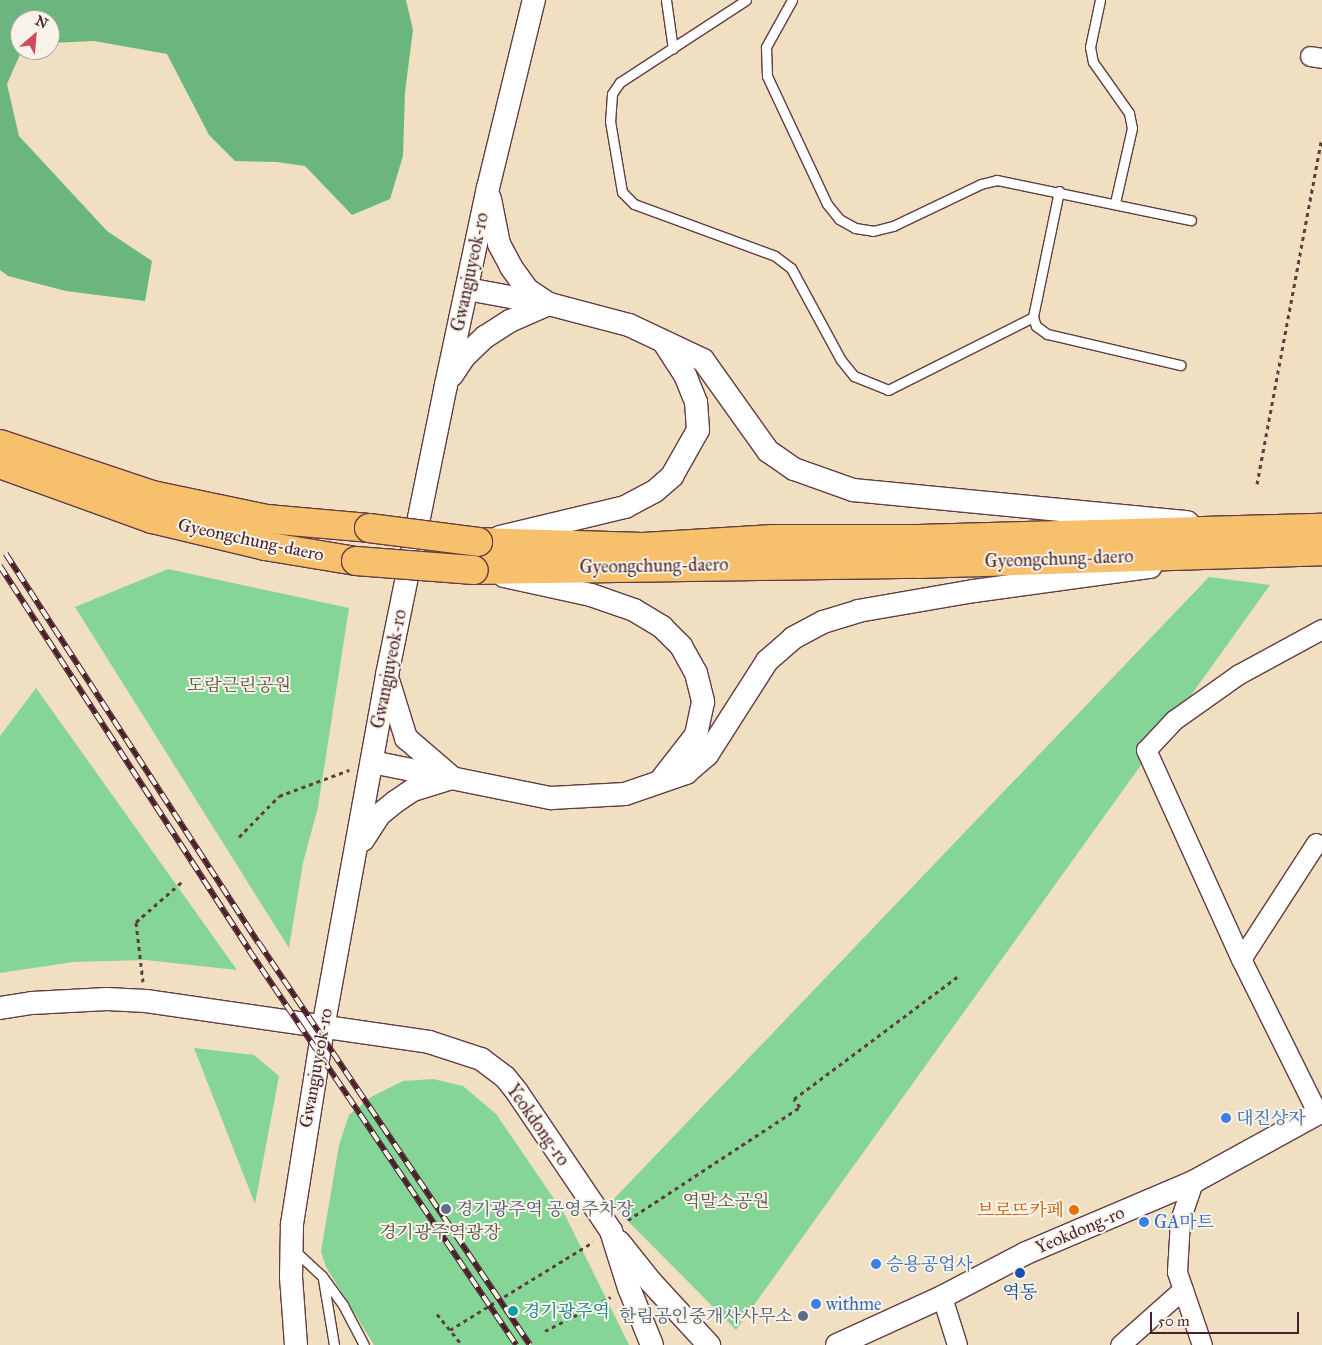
<!DOCTYPE html>
<meta charset="utf-8">
<style>
body{margin:0}
#map{position:relative;width:1322px;height:1345px;overflow:hidden;background:#f1dfc1;font-family:"IM FELL Great Primer","Noto Serif KR",serif}
div>[style]{position:absolute}
.green>*{inset:0;background:#84d596}
.forest>*{inset:0;background:#6bb67f}
.path>*{height:3px;margin-top:-1.5px;transform-origin:0;background:repeating-linear-gradient(90deg,#633c42 0 4px,transparent 0 8px)}
.roads{filter:drop-shadow(1px 0 #633c42) drop-shadow(-1px 0 #633c42) drop-shadow(0 1px #633c42) drop-shadow(0 -1px #633c42)}
.service>*{height:9px;margin:-4.5px;padding:0 4.5px;transform-origin:4.5px;border-radius:4.5px;background:#fff}
.minor>*{height:19px;margin:-9.5px;padding:0 9.5px;transform-origin:9.5px;border-radius:9.5px;background:#fff}
.tertiary>*{height:22px;margin:-11px;padding:0 11px;transform-origin:11px;border-radius:11px;background:#fff}
.primary>*{height:28px;margin:-14px;padding:0 14px;transform-origin:14px;border-radius:14px;background:#f7c06c}
.rail>*{height:5.5px;margin-top:-2.75px;transform-origin:0;background:repeating-linear-gradient(90deg,#f7f3e8 0 11px,#4a1f2b 0 22px);box-sizing:border-box;border-block:1px solid #4a1f2b}
.bridges{filter:drop-shadow(1px 0 #633c42) drop-shadow(-1px 0 #633c42) drop-shadow(0 1px #633c42) drop-shadow(0 -1px #633c42)}
.primary-bridge>*{height:28px;margin:-14px;padding:0 14px;transform-origin:14px;border-radius:14px;background:#f7c06c}
.dots>*{width:14px;height:14px;translate:-50% -50%;box-sizing:border-box;border:2px solid #f7f3e8;border-radius:50%}
span{translate:-50% -50%;white-space:nowrap;text-align:center;line-height:1.15;-webkit-text-stroke:4px #f7f3e8;paint-order:stroke}
.street-label{font-size:18px;color:#4a1f2b}
.park-label{font-size:18px;color:#5b564b}
.shop-label{font-size:18px;color:#366cbe}
.left{translate:0 -50%;text-align:left}
.service-label{font-size:18px;color:#4e5e75}
.right{translate:-100% -50%;text-align:right}
.food-label{font-size:18px;color:#c56008}
.transit-label{font-size:18px;color:#164399}
.culture-label{font-size:18px;color:#0d838f}
.north{position:absolute;left:10px;top:10px;width:50px;height:50px;box-sizing:border-box;background:#f7f3e8;border:1px solid #b29e9c;border-radius:50%;rotate:27deg;font-size:14px;font-weight:700;line-height:20px;text-align:center;color:#4a1f2b}
.north::after{content:'';display:block;margin:auto;width:18px;height:22px;background:#d1495b;clip-path:polygon(50% 0,100% 100%,50% 72%,0 100%)}
.scale{position:absolute;left:1150px;top:1312px;width:149px;height:22px;box-sizing:border-box;border:2px solid #4a1f2b;border-top:0;padding-left:6px;font-size:15px;line-height:18px;white-space:nowrap;color:#4a1f2b;-webkit-text-stroke:4px #f7f3e8;paint-order:stroke}
</style>
<div id="map">
<div class="green">
<div style="clip-path:polygon(168px 569px,349px 608px,318px 807px,303px 863px,289px 948px,75px 607px)"></div>
<div style="clip-path:polygon(1209px 577px,1270px 585px,736px 1330px,610px 1203px)"></div>
<div style="clip-path:polygon(36px 688px,237px 970px,146px 960px,73px 962px,0 973px,0 736px)"></div>
<div style="clip-path:polygon(194px 1048px,254px 1055px,279px 1076px,255px 1204px)"></div>
<div style="clip-path:polygon(433px 1079px,463px 1086px,496px 1114px,565px 1215px,629px 1345px,374px 1345px,326px 1267px,321px 1252px,339px 1145px,349px 1115px,371px 1097px,403px 1081px)"></div>
</div>
<div class="forest">
<div style="clip-path:polygon(0 0,406px 0,413px 30px,405px 92px,403px 156px,390px 199px,352px 215px,305px 166px,277px 162px,235px 161px,209px 135px,167px 54px,94px 41px,50px 43px,50px 20px,20px 20px,22px 50px,7px 84px,19px 136px,107px 231px,152px 261px,145px 301px,66px 291px,8px 276px,0 270px)"></div>
</div>
<div class="path">
<div style="left:1257px;top:484px;width:352px;rotate:-79.4deg"></div>
<div style="left:239px;top:837px;width:57px;rotate:-45.7deg"></div>
<div style="left:279px;top:796px;width:75px;rotate:-20.4deg"></div>
<div style="left:143px;top:982px;width:60px;rotate:-96.7deg"></div>
<div style="left:136px;top:922px;width:62px;rotate:-41.1deg"></div>
<div style="left:628px;top:1220px;width:206px;rotate:-33.3deg"></div>
<div style="left:800px;top:1107px;width:10px;rotate:-127deg"></div>
<div style="left:794px;top:1099px;width:204px;rotate:-36.8deg"></div>
<div style="left:437px;top:1314px;width:40px;rotate:51deg"></div>
<div style="left:450px;top:1330px;width:168px;rotate:-31.6deg"></div>
<div style="left:545px;top:1331px;width:74px;rotate:-27.3deg"></div>
</div>
<div class="roads">
<div class="service">
<div style="left:666px;top:0;width:49px;rotate:81.9deg"></div>
<div style="left:746px;top:0;width:150px;rotate:146.9deg"></div>
<div style="left:620px;top:82px;width:14px;rotate:124deg"></div>
<div style="left:612px;top:94px;width:27px;rotate:94deg"></div>
<div style="left:610px;top:121px;width:72px;rotate:80.4deg"></div>
<div style="left:622px;top:192px;width:17px;rotate:45deg"></div>
<div style="left:634px;top:204px;width:150px;rotate:20.2deg"></div>
<div style="left:775px;top:256px;width:20px;rotate:37deg"></div>
<div style="left:791px;top:268px;width:105px;rotate:61.5deg"></div>
<div style="left:841px;top:360px;width:21px;rotate:51deg"></div>
<div style="left:854px;top:376px;width:37px;rotate:22deg"></div>
<div style="left:888px;top:390px;width:162px;rotate:-26.7deg"></div>
<div style="left:792px;top:0;width:54px;rotate:119deg"></div>
<div style="left:766px;top:47px;width:29px;rotate:88deg"></div>
<div style="left:767px;top:76px;width:141px;rotate:64.9deg"></div>
<div style="left:827px;top:204px;width:19px;rotate:51deg"></div>
<div style="left:839px;top:219px;width:18px;rotate:29deg"></div>
<div style="left:855px;top:228px;width:18px;rotate:9deg"></div>
<div style="left:873px;top:231px;width:21px;rotate:-14deg"></div>
<div style="left:893px;top:226px;width:98px;rotate:-25.5deg"></div>
<div style="left:981px;top:184px;width:16px;rotate:-14deg"></div>
<div style="left:997px;top:180px;width:198px;rotate:11.7deg"></div>
<div style="left:1100px;top:0;width:48px;rotate:102deg"></div>
<div style="left:1090px;top:47px;width:15px;rotate:79deg"></div>
<div style="left:1093px;top:62px;width:62px;rotate:54.8deg"></div>
<div style="left:1129px;top:113px;width:15px;rotate:79deg"></div>
<div style="left:1132px;top:128px;width:77px;rotate:102.8deg"></div>
<div style="left:1059px;top:191px;width:129px;rotate:101.7deg"></div>
<div style="left:1033px;top:317px;width:9px;rotate:72deg"></div>
<div style="left:1036px;top:326px;width:14px;rotate:36deg"></div>
<div style="left:1047px;top:334px;width:137px;rotate:13.1deg"></div>
<div style="left:294px;top:1250px;width:38px;rotate:43deg"></div>
<div style="left:322px;top:1276px;width:36px;rotate:54deg"></div>
<div style="left:343px;top:1305px;width:45px;rotate:62.3deg"></div>
<div style="left:323px;top:1279px;width:67px;rotate:80.5deg"></div>
</div>
<div class="minor">
<div style="left:1310px;top:56px;width:12px;rotate:9deg"></div>
<div style="left:1241px;top:959px;width:138px;rotate:-57.1deg"></div>
<div style="left:1318px;top:1114px;width:173px;rotate:-116.4deg"></div>
<div style="left:1241px;top:959px;width:230px;rotate:-114.4deg"></div>
<div style="left:1146px;top:750px;width:41px;rotate:-47deg"></div>
<div style="left:1174px;top:720px;width:80px;rotate:-35.3deg"></div>
<div style="left:1239px;top:674px;width:94px;rotate:-28.5deg"></div>
<div style="left:1193px;top:1182px;width:40px;rotate:108.9deg"></div>
<div style="left:1180px;top:1220px;width:52px;rotate:93.3deg"></div>
<div style="left:1177px;top:1272px;width:77px;rotate:71.1deg"></div>
<div style="left:942px;top:1297px;width:50px;rotate:72.6deg"></div>
<div style="left:1120px;top:1345px;width:84px;rotate:-41.6deg"></div>
</div>
<div class="tertiary">
<div style="left:490px;top:199px;width:46px;rotate:78.7deg"></div>
<div style="left:499px;top:244px;width:26px;rotate:62deg"></div>
<div style="left:511px;top:267px;width:29px;rotate:54deg"></div>
<div style="left:528px;top:290px;width:23px;rotate:34deg"></div>
<div style="left:467px;top:289px;width:83px;rotate:10.4deg"></div>
<div style="left:549px;top:304px;width:83px;rotate:14.7deg"></div>
<div style="left:629px;top:325px;width:82px;rotate:25.3deg"></div>
<div style="left:703px;top:360px;width:112px;rotate:54.5deg"></div>
<div style="left:768px;top:451px;width:32px;rotate:35deg"></div>
<div style="left:794px;top:469px;width:63px;rotate:19.6deg"></div>
<div style="left:853px;top:490px;width:336px;rotate:5.5deg"></div>
<div style="left:452px;top:375px;width:23px;rotate:-56deg"></div>
<div style="left:465px;top:356px;width:28px;rotate:-44deg"></div>
<div style="left:485px;top:337px;width:30px;rotate:-33deg"></div>
<div style="left:510px;top:321px;width:43px;rotate:-23.6deg"></div>
<div style="left:500px;top:537px;width:129px;rotate:-13.5deg"></div>
<div style="left:625px;top:507px;width:34px;rotate:-28deg"></div>
<div style="left:655px;top:491px;width:23px;rotate:-41deg"></div>
<div style="left:672px;top:476px;width:53px;rotate:-60.5deg"></div>
<div style="left:698px;top:430px;width:28px;rotate:-94deg"></div>
<div style="left:696px;top:402px;width:29px;rotate:-112deg"></div>
<div style="left:685px;top:375px;width:40px;rotate:-122.9deg"></div>
<div style="left:504px;top:576px;width:89px;rotate:12.3deg"></div>
<div style="left:591px;top:595px;width:46px;rotate:19.2deg"></div>
<div style="left:634px;top:610px;width:33px;rotate:31deg"></div>
<div style="left:662px;top:627px;width:27px;rotate:45deg"></div>
<div style="left:681px;top:646px;width:31px;rotate:61deg"></div>
<div style="left:696px;top:673px;width:30px;rotate:76deg"></div>
<div style="left:703px;top:702px;width:34px;rotate:102deg"></div>
<div style="left:696px;top:735px;width:57px;rotate:127.9deg"></div>
<div style="left:389px;top:683px;width:58px;rotate:72.8deg"></div>
<div style="left:406px;top:738px;width:58px;rotate:40.8deg"></div>
<div style="left:372px;top:762px;width:183px;rotate:11.4deg"></div>
<div style="left:551px;top:798px;width:74px;rotate:-3.1deg"></div>
<div style="left:625px;top:794px;width:65px;rotate:-19deg"></div>
<div style="left:686px;top:773px;width:28px;rotate:-41deg"></div>
<div style="left:707px;top:755px;width:112px;rotate:-57.4deg"></div>
<div style="left:767px;top:661px;width:35px;rotate:-41deg"></div>
<div style="left:793px;top:638px;width:34px;rotate:-28deg"></div>
<div style="left:823px;top:622px;width:37px;rotate:-17deg"></div>
<div style="left:858px;top:611px;width:118px;rotate:-9.8deg"></div>
<div style="left:974px;top:591px;width:178px;rotate:-7.8deg"></div>
<div style="left:363px;top:840px;width:30px;rotate:-57deg"></div>
<div style="left:379px;top:815px;width:21px;rotate:-39deg"></div>
<div style="left:395px;top:802px;width:22px;rotate:-34deg"></div>
<div style="left:413px;top:790px;width:39px;rotate:-17deg"></div>
<div style="left:0;top:1008px;width:32px;rotate:-9deg"></div>
<div style="left:32px;top:1003px;width:75px;rotate:-3.1deg"></div>
<div style="left:107px;top:999px;width:39px;rotate:3deg"></div>
<div style="left:146px;top:1001px;width:286px;rotate:8.2deg"></div>
<div style="left:429px;top:1042px;width:55px;rotate:18.1deg"></div>
<div style="left:481px;top:1059px;width:30px;rotate:37deg"></div>
<div style="left:505px;top:1077px;width:19px;rotate:51deg"></div>
<div style="left:517px;top:1092px;width:168px;rotate:55.9deg"></div>
<div style="left:611px;top:1231px;width:60px;rotate:72.5deg"></div>
<div style="left:629px;top:1288px;width:61px;rotate:68deg"></div>
<div style="left:619px;top:1242px;width:51px;rotate:51.3deg"></div>
<div style="left:651px;top:1282px;width:86px;rotate:47.4deg"></div>
<div style="left:296px;top:1345px;width:68px;rotate:-94.2deg"></div>
<div style="left:291px;top:1277px;width:53px;rotate:-88.9deg"></div>
<div style="left:292px;top:1224px;width:198px;rotate:-81deg"></div>
<div style="left:323px;top:1028px;width:359px;rotate:-79.7deg"></div>
<div style="left:387px;top:675px;width:296px;rotate:-78.5deg"></div>
<div style="left:446px;top:385px;width:201px;rotate:-78deg"></div>
<div style="left:488px;top:188px;width:194px;rotate:-76.3deg"></div>
<div style="left:837px;top:1345px;width:115px;rotate:-24.6deg"></div>
<div style="left:942px;top:1297px;width:95px;rotate:-27.6deg"></div>
<div style="left:1026px;top:1253px;width:181px;rotate:-23deg"></div>
<div style="left:1193px;top:1182px;width:147px;rotate:-28.8deg"></div>
</div>
<div class="primary">
<div style="left:0;top:444px;width:160px;rotate:18.5deg"></div>
<div style="left:152px;top:495px;width:117px;rotate:11.8deg"></div>
<div style="left:267px;top:519px;width:102px;rotate:5deg"></div>
<div style="left:0;top:464px;width:162px;rotate:19.9deg"></div>
<div style="left:152px;top:519px;width:116px;rotate:13.4deg"></div>
<div style="left:265px;top:546px;width:92px;rotate:9.4deg"></div>
<div style="left:478px;top:542px;width:165px;rotate:1.7deg"></div>
<div style="left:643px;top:547px;width:130px;rotate:-3.5deg"></div>
<div style="left:773px;top:539px;width:145px"></div>
<div style="left:918px;top:539px;width:404px;rotate:-1.6deg"></div>
<div style="left:474px;top:570px;width:445px;rotate:-0.8deg"></div>
<div style="left:919px;top:564px;width:403px;rotate:-1.8deg"></div>
</div>
</div>
<div class="rail">
<div style="left:6px;top:554px;width:464px;rotate:57deg"></div>
<div style="left:259px;top:943px;width:485px;rotate:56deg"></div>
<div style="left:0;top:566px;width:458px;rotate:57deg"></div>
<div style="left:249px;top:950px;width:477px;rotate:55.9deg"></div>
</div>
<div class="bridges">
<div class="primary-bridge">
<div style="left:369px;top:528px;width:110px;rotate:7.3deg"></div>
<div style="left:356px;top:561px;width:118px;rotate:4.4deg"></div>
</div>
</div>
<div class="dots">
<div style="left:1226px;top:1118px;background:#3f7fe0"></div>
<div style="left:446px;top:1209px;background:#5c6f8a"></div>
<div style="left:1074px;top:1210px;background:#e8710a"></div>
<div style="left:1144px;top:1222px;background:#3f7fe0"></div>
<div style="left:876px;top:1264px;background:#3f7fe0"></div>
<div style="left:1020px;top:1273px;background:#1a4fb4"></div>
<div style="left:816px;top:1304px;background:#3f7fe0"></div>
<div style="left:513px;top:1311px;background:#0f9aa8"></div>
<div style="left:803px;top:1316px;background:#5c6f8a"></div>
</div>
<div class="street-label">
<span style="left:470px;top:272px;rotate:-78deg">Gwangjuyeok-ro</span>
<span style="left:251px;top:540px;rotate:12deg">Gyeongchung-daero</span>
<span style="left:1059px;top:559px;rotate:-2deg">Gyeongchung-daero</span>
<span style="left:654px;top:566px;rotate:-1deg">Gyeongchung-daero</span>
<span style="left:389px;top:669px;rotate:-79deg">Gwangjuyeok-ro</span>
<span style="left:316px;top:1068px;rotate:-80deg">Gwangjuyeok-ro</span>
<span style="left:538px;top:1125px;rotate:55deg">Yeokdong-ro</span>
<span style="left:1080px;top:1230px;rotate:-23deg">Yeokdong-ro</span>
</div>
<div class="park-label">
<span style="left:239px;top:685px">도람근린공원</span>
<span style="left:726px;top:1201px">역말소공원</span>
<span style="left:440px;top:1232px">경기광주역광장</span>
</div>
<div class="shop-label">
<span class="left" style="left:1236px;top:1118px">대진상자</span>
<span class="left" style="left:1154px;top:1222px">GA마트</span>
<span class="left" style="left:886px;top:1264px">승용공업사</span>
<span class="left" style="left:826px;top:1304px">withme</span>
</div>
<div class="service-label">
<span class="left" style="left:456px;top:1209px">경기광주역 공영주차장</span>
<span class="right" style="left:793px;top:1316px">한림공인중개사사무소</span>
</div>
<div class="food-label">
<span class="right" style="left:1064px;top:1210px">브로뜨카페</span>
</div>
<div class="transit-label">
<span style="left:1020px;top:1292px">역동</span>
</div>
<div class="culture-label">
<span class="left" style="left:523px;top:1311px">경기광주역</span>
</div>
<div class="north">N</div>
<div class="scale">50 m</div>
</div>
